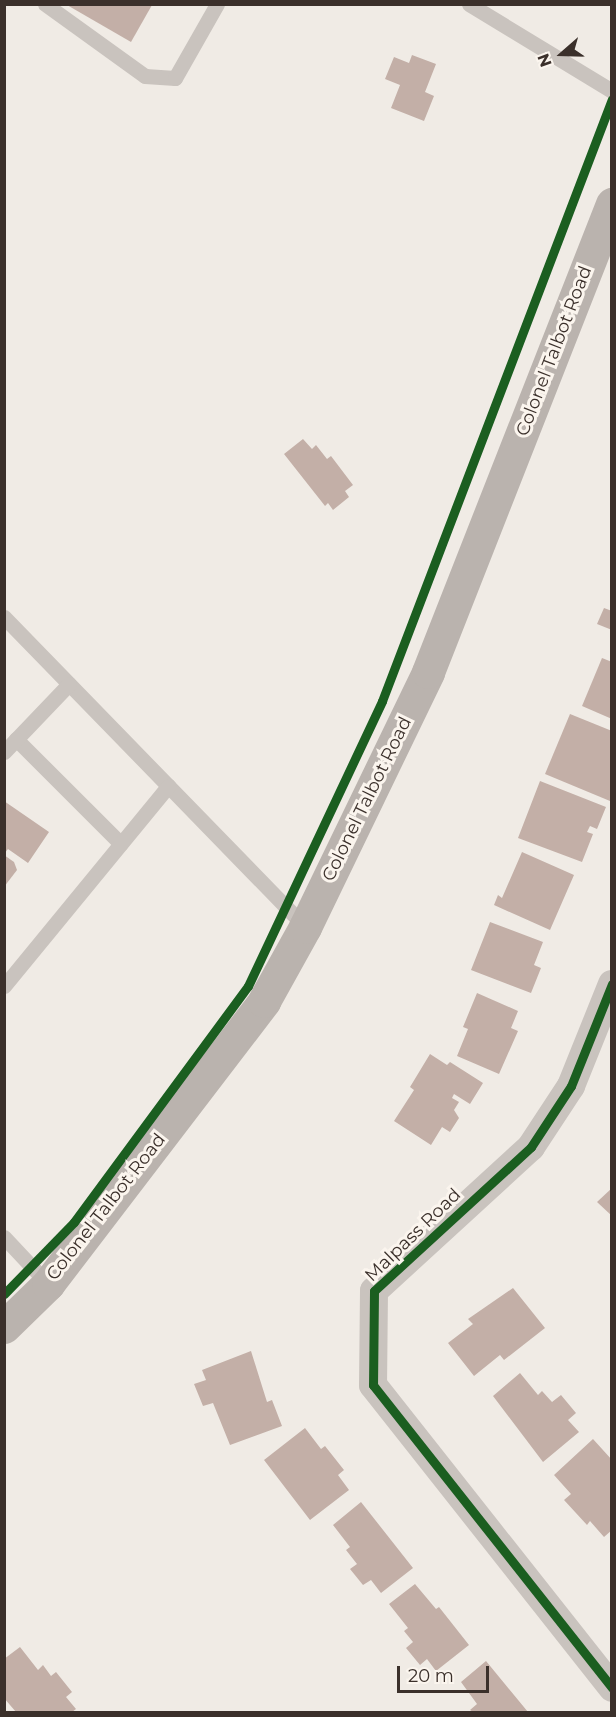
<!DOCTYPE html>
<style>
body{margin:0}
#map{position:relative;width:616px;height:1717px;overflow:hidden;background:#f0ebe5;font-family:Montserrat,sans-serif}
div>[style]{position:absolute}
.building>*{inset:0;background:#c3afa7}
.lane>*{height:15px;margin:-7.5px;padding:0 7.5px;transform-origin:7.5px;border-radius:7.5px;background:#c9c3be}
.street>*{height:28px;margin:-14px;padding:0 14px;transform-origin:14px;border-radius:14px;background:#c9c3be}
.secondary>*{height:33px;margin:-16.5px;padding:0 16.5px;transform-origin:16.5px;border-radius:16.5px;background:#bab3ae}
.cycleway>*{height:9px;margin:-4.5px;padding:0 4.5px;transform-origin:4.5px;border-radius:4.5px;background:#1b5e20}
span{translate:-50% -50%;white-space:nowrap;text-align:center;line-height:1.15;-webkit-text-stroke:6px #fbf5ee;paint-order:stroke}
.street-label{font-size:18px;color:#3b302b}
.frame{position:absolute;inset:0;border:6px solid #3b302b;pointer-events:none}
.north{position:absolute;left:532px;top:24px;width:60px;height:60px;-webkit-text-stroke:4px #fbf5ee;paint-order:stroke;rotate:250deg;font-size:16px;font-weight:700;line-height:24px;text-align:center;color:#3b302b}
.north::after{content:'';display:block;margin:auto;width:21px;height:27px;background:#3b302b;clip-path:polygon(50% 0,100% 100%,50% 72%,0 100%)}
.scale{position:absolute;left:397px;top:1666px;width:92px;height:27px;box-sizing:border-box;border:3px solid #3b302b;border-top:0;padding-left:8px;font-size:18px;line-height:21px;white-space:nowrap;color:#3b302b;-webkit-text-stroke:4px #fbf5ee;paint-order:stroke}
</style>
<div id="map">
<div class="building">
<div style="clip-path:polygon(67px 5px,152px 5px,131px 42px)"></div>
<div style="clip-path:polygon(412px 55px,436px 64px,425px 92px,434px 96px,424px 121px,391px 108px,400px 85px,385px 79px,394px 57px,409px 63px)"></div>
<div style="clip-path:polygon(303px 439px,312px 449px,316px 445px,327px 459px,331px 456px,353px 485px,345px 491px,349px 497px,333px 510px,328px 503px,325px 506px,284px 454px)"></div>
<div style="clip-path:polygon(604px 608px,612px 611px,612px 630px,597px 624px)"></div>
<div style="clip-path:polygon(602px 658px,612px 662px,612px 719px,582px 706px)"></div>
<div style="clip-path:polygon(570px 714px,612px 731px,610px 801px,545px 774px)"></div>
<div style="clip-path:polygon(540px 781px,606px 807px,597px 829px,590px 826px,587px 832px,593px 834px,582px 862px,518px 838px)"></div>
<div style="clip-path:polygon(4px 801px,49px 832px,28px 863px,8px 849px,4px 854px)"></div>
<div style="clip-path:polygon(522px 852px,574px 875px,550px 930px,494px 905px,498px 895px,502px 898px)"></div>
<div style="clip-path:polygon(4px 855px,14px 862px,17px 870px,4px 887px)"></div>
<div style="clip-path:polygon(490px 922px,543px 942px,534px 965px,541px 968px,531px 993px,471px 970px)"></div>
<div style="clip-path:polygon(477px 993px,518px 1011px,511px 1028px,518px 1031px,499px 1074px,457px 1056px,468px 1029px,463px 1027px)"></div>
<div style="clip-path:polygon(430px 1054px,447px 1065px,450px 1062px,483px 1083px,470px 1104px,454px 1094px,452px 1098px,459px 1102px,454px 1110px,459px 1118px,450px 1132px,442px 1127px,431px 1145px,394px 1121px,414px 1090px,410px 1087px)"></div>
<div style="clip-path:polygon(612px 1188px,612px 1216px,597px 1202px)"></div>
<div style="clip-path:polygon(513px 1288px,545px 1328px,504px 1360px,500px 1355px,474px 1376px,448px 1343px,473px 1324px,468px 1319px)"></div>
<div style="clip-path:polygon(251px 1351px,267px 1402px,272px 1400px,282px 1426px,230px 1445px,213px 1403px,203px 1406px,194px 1384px,206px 1380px,202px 1370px)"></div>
<div style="clip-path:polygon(520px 1373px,538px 1395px,542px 1391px,552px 1402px,561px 1395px,576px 1413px,568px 1420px,579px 1432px,543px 1462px,493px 1396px)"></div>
<div style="clip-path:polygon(305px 1428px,321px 1449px,325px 1446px,344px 1470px,338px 1475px,349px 1490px,310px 1520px,264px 1460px)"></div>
<div style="clip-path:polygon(593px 1439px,612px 1460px,612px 1530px,604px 1537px,590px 1521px,587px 1525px,564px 1500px,571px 1494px,554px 1475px)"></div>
<div style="clip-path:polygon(361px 1502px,413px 1568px,381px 1593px,371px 1580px,363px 1585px,350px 1569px,357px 1564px,346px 1550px,350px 1547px,333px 1525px)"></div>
<div style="clip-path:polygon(415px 1584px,436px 1609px,439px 1607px,469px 1645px,436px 1671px,427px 1659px,420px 1665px,406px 1648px,413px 1642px,404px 1631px,408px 1628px,389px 1604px)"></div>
<div style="clip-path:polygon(20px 1647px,38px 1670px,43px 1665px,51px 1676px,56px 1672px,72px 1692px,66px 1697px,76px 1709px,72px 1712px,16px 1712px,4px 1698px,4px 1659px)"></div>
<div style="clip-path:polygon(486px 1661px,528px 1712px,473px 1712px,470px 1710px,477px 1704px,461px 1682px)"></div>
</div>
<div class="lane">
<div style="left:45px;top:4px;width:123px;rotate:35.8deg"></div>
<div style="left:145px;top:76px;width:30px;rotate:4deg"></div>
<div style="left:175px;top:78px;width:85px;rotate:-60.4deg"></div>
<div style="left:469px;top:4px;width:167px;rotate:31.3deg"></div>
<div style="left:4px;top:617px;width:432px;rotate:45.8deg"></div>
<div style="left:16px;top:739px;width:148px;rotate:45deg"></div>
<div style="left:4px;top:752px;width:94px;rotate:-46.3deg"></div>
<div style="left:4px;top:986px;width:259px;rotate:-50.6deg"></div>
<div style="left:4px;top:1237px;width:64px;rotate:46.9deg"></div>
</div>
<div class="street">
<div style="left:612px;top:984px;width:110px;rotate:111.9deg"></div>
<div style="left:571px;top:1086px;width:73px;rotate:123.3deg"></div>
<div style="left:531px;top:1147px;width:213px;rotate:137.5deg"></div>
<div style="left:374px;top:1291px;width:94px;rotate:90.6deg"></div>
<div style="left:373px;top:1385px;width:386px;rotate:51.7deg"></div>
</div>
<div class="secondary">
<div style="left:4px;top:1327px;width:62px;rotate:-44.3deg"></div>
<div style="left:48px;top:1284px;width:356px;rotate:-52.6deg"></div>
<div style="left:264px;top:1001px;width:85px;rotate:-61deg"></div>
<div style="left:305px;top:927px;width:283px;rotate:-64.2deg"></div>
<div style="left:428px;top:672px;width:503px;rotate:-68.54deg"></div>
</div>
<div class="cycleway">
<div style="left:612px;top:984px;width:110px;rotate:111.9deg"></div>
<div style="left:571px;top:1086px;width:73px;rotate:123.3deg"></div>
<div style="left:531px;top:1147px;width:213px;rotate:137.5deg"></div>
<div style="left:374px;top:1291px;width:94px;rotate:90.6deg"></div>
<div style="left:373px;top:1385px;width:386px;rotate:51.7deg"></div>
<div style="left:4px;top:1294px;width:100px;rotate:-45.8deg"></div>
<div style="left:74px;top:1222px;width:293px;rotate:-53.6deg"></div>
<div style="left:248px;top:986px;width:315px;rotate:-64.8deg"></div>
<div style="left:382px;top:701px;width:644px;rotate:-69.09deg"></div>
</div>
<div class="street-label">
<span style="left:554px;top:351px;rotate:-69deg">Colonel Talbot Road</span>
<span style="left:367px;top:799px;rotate:-64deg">Colonel Talbot Road</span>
<span style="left:106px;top:1207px;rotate:-52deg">Colonel Talbot Road</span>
<span style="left:413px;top:1235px;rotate:-44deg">Malpass Road</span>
</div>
<div class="frame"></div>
<div class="north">N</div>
<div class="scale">20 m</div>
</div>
